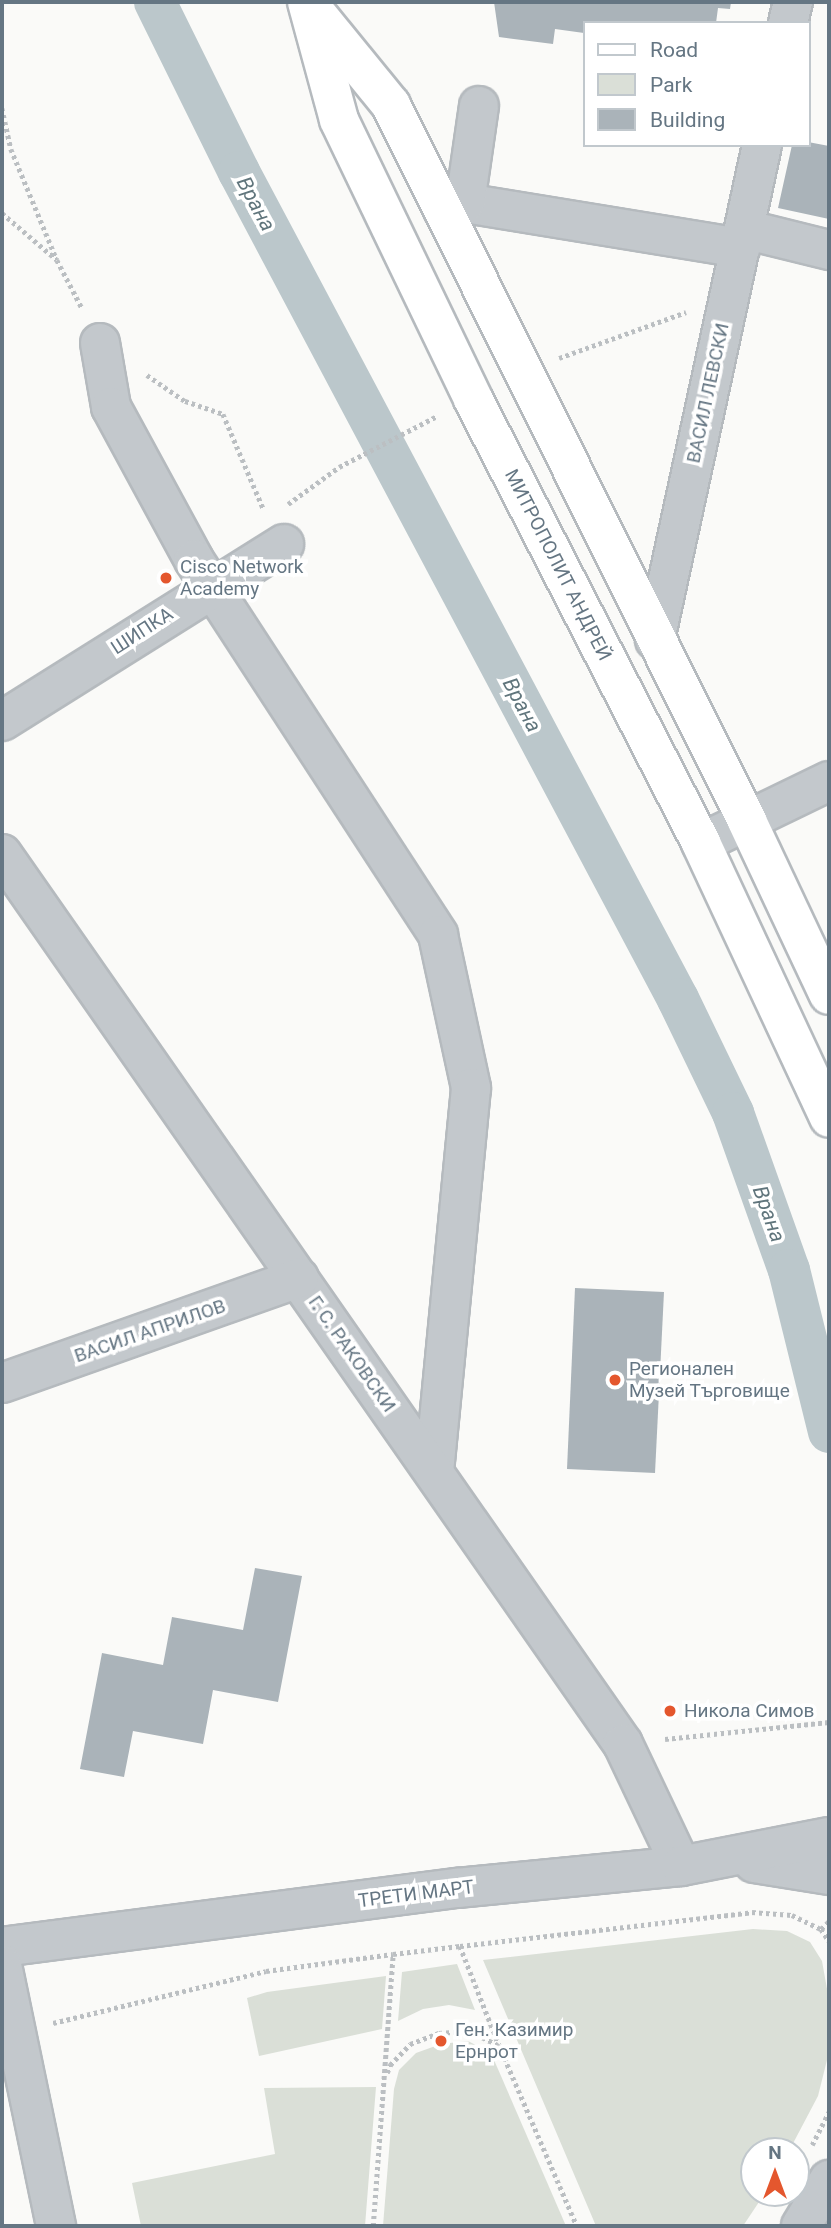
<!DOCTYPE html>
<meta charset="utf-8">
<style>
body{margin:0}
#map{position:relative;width:831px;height:2228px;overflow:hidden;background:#fafaf8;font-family:Roboto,sans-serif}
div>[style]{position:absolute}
.green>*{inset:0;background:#dadfd7}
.canal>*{height:42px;margin:-21px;padding:0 21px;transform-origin:21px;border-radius:21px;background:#bbc7cb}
.building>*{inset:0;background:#aab3b9}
.path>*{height:4.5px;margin-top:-2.25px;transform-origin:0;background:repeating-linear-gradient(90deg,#bbbfc2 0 3.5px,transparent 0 7px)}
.roads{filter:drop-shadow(2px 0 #b5babe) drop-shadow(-2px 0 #b5babe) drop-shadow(0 2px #b5babe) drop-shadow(0 -2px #b5babe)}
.minor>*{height:38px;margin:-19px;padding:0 19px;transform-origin:19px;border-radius:19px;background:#c3c8cc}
.major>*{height:38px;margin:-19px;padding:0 19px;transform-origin:19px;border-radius:19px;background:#fff}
.dots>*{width:19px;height:19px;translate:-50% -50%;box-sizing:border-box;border:4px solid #fff;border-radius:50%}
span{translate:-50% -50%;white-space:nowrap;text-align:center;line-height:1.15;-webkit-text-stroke:7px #fff;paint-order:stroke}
.street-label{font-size:19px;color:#657683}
.poi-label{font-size:19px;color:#657683}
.left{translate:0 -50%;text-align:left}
.water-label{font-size:21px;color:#60757c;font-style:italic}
.frame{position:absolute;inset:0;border:4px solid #657683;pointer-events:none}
.legend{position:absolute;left:583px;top:21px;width:228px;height:126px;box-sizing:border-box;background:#fff;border:2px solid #c1c8cd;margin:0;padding:9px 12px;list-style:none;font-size:21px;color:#657683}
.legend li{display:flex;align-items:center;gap:14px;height:35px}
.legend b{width:35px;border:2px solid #c1c8cd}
.north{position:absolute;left:740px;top:2137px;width:70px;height:70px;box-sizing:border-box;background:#fff;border:2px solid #c1c8cd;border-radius:50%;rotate:0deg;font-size:19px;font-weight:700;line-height:28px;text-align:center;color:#657683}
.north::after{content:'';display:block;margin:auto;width:24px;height:32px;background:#e4572e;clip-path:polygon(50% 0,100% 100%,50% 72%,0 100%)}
</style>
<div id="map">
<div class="green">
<div style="clip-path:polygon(753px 1929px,787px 1931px,810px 1942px,822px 1961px,829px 2000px,829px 2052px,818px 2096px,789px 2151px,754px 2151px,754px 2193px,765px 2193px,743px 2226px,596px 2226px,483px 1960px)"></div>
<div style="clip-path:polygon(457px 1964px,475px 2010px,449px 2005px,423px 2009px,398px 2021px,402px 1972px)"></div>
<div style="clip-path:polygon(386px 1976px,382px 2029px,259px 2056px,247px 1998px,267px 1992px)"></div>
<div style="clip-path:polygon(468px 2041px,491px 2053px,566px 2226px,383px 2226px,394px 2089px,399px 2070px,416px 2053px,441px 2044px)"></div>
<div style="clip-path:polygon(376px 2087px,365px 2226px,141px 2226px,132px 2183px,275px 2154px,264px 2088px)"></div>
</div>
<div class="canal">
<div style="left:155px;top:2px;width:190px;rotate:63.7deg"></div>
<div style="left:239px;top:172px;width:936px;rotate:62.04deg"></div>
<div style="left:678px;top:999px;width:127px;rotate:64.2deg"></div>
<div style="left:733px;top:1113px;width:167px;rotate:70.4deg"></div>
<div style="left:789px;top:1270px;width:167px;rotate:76.1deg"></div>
</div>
<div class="building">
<div style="clip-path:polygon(494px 2px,731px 2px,730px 9px,718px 8px,716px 23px,584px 23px,584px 33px,555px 29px,553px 44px,499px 37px)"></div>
<div style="clip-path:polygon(808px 142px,829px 146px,829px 219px,778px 208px,792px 145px,808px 145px)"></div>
<div style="clip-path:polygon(575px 1288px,664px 1292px,655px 1473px,567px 1469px)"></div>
<div style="clip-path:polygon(255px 1568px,302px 1576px,278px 1702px,213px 1690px,203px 1744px,133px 1731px,124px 1777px,80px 1769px,102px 1653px,163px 1665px,172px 1617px,243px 1630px)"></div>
</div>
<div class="path">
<div style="left:2px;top:108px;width:42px;rotate:77.6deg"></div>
<div style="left:11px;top:149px;width:120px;rotate:67.5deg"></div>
<div style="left:57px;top:260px;width:54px;rotate:62.5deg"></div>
<div style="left:2px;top:213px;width:72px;rotate:40.5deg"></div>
<div style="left:559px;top:358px;width:135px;rotate:-19.9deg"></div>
<div style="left:147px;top:375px;width:46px;rotate:34.4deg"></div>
<div style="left:185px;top:401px;width:40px;rotate:18.9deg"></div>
<div style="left:223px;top:414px;width:104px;rotate:66.9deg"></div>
<div style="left:288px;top:504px;width:63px;rotate:-36deg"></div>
<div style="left:339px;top:467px;width:110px;rotate:-27.5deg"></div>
<div style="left:665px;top:1739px;width:165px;rotate:-5.9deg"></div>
<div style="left:821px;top:1929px;width:11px;rotate:-45deg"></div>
<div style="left:460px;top:1946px;width:294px;rotate:-6.6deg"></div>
<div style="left:752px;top:1912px;width:40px;rotate:4.3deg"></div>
<div style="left:792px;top:1915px;width:32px;rotate:26deg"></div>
<div style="left:821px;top:1929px;width:14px;rotate:56deg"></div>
<div style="left:53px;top:2023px;width:219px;rotate:-13.7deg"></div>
<div style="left:266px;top:1971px;width:128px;rotate:-7.6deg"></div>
<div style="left:387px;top:2073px;width:9px;rotate:-69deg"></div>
<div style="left:390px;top:2065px;width:29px;rotate:-46deg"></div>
<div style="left:410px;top:2044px;width:31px;rotate:-21deg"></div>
<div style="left:439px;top:2033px;width:31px;rotate:-4deg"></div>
<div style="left:470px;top:2031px;width:31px;rotate:27deg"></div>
<div style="left:812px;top:2145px;width:37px;rotate:-63deg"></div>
<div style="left:373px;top:2226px;width:273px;rotate:-85.8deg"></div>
<div style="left:393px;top:1954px;width:67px;rotate:-6.8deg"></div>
<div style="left:460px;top:1946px;width:106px;rotate:68.5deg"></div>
<div style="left:499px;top:2045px;width:197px;rotate:66.7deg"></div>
</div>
<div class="roads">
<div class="minor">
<div style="left:788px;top:23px;width:22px;rotate:-77deg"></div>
<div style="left:465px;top:203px;width:279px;rotate:9.3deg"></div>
<div style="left:443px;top:210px;width:23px;rotate:-18deg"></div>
<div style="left:465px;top:203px;width:98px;rotate:-81.8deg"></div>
<div style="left:744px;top:229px;width:88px;rotate:13.9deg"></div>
<div style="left:100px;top:343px;width:65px;rotate:80.2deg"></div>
<div style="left:111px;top:407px;width:174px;rotate:61.5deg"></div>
<div style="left:194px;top:560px;width:447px;rotate:56.9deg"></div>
<div style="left:438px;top:935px;width:157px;rotate:77.8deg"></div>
<div style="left:471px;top:1088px;width:383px;rotate:95.5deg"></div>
<div style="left:655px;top:640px;width:506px;rotate:-77.8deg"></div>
<div style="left:2px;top:721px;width:333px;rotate:-32.1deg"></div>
<div style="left:701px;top:843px;width:142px;rotate:-25.8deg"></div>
<div style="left:2px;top:854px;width:1085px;rotate:55.09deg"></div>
<div style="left:623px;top:1744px;width:135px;rotate:64.6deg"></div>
<div style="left:2px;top:1383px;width:315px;rotate:-19.5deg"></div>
<div style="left:754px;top:1863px;width:76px;rotate:9.1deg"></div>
<div style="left:2px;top:1947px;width:459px;rotate:-7.4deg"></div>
<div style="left:457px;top:1888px;width:225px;rotate:-5.6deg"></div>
<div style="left:681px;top:1866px;width:151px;rotate:-11.1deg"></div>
<div style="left:2px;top:1965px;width:267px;rotate:78.3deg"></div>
<div style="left:801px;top:2226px;width:54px;rotate:-58.7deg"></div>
</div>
<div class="major">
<div style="left:307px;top:2px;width:122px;rotate:74.8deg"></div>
<div style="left:339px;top:120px;width:310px;rotate:64.3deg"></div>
<div style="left:473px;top:399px;width:499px;rotate:62.8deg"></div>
<div style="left:701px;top:843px;width:303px;rotate:65deg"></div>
<div style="left:316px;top:13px;width:119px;rotate:50.8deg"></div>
<div style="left:391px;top:105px;width:800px;rotate:63.56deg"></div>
<div style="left:747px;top:821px;width:192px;rotate:64.8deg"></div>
</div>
</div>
<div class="dots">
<div style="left:166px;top:578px;background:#e4572e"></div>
<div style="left:615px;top:1380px;background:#e4572e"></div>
<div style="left:670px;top:1711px;background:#e4572e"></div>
<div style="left:441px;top:2041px;background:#e4572e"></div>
</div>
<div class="street-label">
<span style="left:708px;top:393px;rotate:-78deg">ВАСИЛ ЛЕВСКИ</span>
<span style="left:558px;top:565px;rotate:63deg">МИТРОПОЛИТ АНДРЕЙ</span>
<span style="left:142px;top:631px;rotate:-33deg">ШИПКА</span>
<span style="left:150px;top:1331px;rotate:-19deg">ВАСИЛ АПРИЛОВ</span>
<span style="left:352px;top:1354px;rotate:55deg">Г. С. РАКОВСКИ</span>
<span style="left:416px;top:1894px;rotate:-7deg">ТРЕТИ МАРТ</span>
</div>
<div class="poi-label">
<span class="left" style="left:180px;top:578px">Cisco Network<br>Academy</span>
<span class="left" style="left:629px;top:1380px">Регионален<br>Музей Търговище</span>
<span class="left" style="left:684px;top:1711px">Никола Симов</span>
<span class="left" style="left:455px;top:2041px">Ген. Казимир<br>Ернрот</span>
</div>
<div class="water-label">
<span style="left:256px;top:204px;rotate:62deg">Врана</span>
<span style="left:522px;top:705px;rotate:62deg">Врана</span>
<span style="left:769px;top:1214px;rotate:70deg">Врана</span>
</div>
<div class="frame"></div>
<ul class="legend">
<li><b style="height:9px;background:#fff"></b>Road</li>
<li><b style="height:19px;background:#dadfd7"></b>Park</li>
<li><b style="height:19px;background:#aab3b9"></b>Building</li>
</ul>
<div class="north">N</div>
</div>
